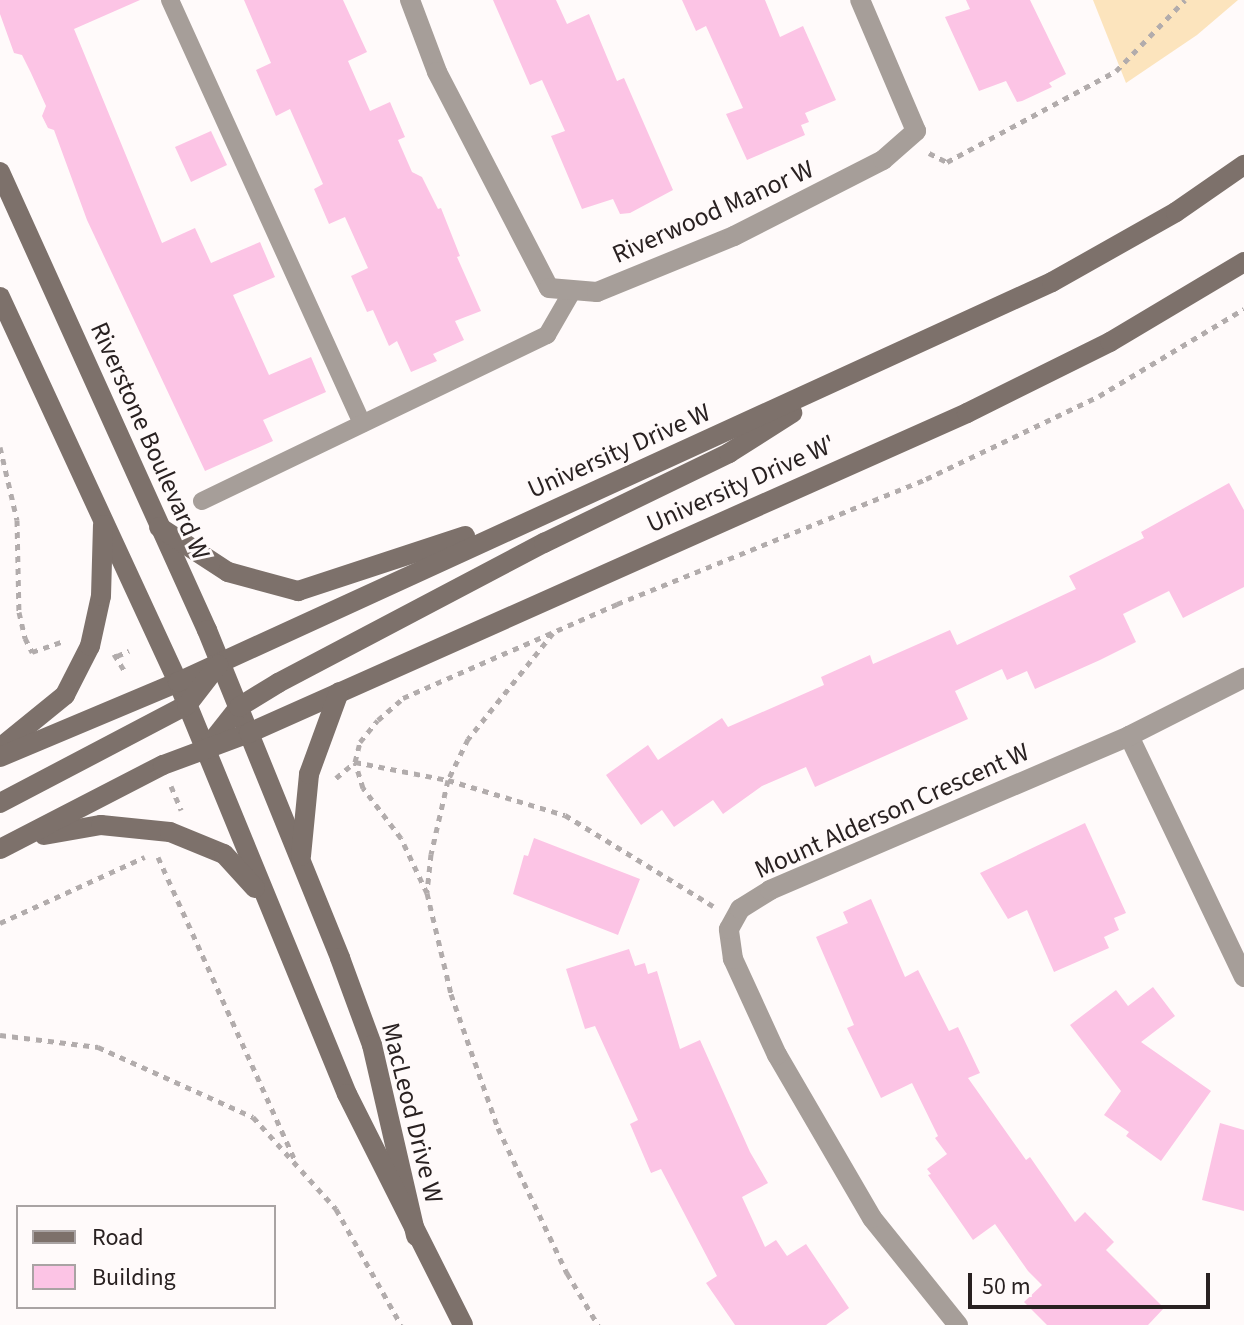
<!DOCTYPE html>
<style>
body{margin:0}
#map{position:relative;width:1244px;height:1325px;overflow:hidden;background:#fffafa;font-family:"Source Sans 3",sans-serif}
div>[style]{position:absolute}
.green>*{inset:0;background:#fce4bd}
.building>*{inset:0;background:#fcc4e5}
.path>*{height:5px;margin-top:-2.5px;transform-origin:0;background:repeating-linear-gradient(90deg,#b2acac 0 6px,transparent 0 12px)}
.lane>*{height:18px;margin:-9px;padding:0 9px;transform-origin:9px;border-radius:9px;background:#a69e99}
.street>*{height:20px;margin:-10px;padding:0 10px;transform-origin:10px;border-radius:10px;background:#a69e99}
.secondary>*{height:20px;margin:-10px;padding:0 10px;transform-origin:10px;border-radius:10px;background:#7d716b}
span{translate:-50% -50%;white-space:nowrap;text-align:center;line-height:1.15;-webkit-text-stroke:6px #fffafa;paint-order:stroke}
.street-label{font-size:26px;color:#292121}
.legend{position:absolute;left:16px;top:1205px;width:260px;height:104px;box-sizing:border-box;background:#fffafa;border:2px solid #a9a3a3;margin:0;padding:10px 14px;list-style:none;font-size:24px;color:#292121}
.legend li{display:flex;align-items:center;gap:16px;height:40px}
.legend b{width:40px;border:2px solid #a9a3a3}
.scale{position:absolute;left:968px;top:1273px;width:242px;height:36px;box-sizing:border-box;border:4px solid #292121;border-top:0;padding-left:10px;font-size:24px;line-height:28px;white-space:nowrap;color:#292121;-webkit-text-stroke:6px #fffafa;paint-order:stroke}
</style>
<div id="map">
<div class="green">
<div style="clip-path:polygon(1093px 0,1238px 0,1197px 35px,1126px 83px)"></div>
</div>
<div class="building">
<div style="clip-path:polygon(0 0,140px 0,74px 29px,162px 243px,195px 228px,211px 263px,260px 242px,275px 277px,233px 295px,269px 375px,311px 357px,326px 392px,263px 420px,273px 441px,205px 471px,87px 220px,54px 130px,48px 128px,42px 116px,46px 106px,31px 73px,22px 55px,14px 53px,0 14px)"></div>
<div style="clip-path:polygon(244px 0,343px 0,367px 52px,348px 61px,370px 111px,390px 102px,405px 137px,398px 140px,412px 172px,422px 177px,438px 209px,441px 208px,460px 256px,457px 257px,481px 311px,455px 321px,464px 340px,433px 354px,437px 361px,411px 372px,397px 341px,389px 346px,373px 310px,367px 312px,351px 276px,368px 268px,345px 217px,329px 224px,314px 189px,323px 184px,290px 109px,276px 116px,256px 70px,271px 63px)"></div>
<div style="clip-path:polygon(493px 0,556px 0,567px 24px,589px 14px,617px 81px,624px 78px,673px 190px,630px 213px,620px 214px,613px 199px,582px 209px,551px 136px,565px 131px,542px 80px,530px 85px)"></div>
<div style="clip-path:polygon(682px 0,765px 0,780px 37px,803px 26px,836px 100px,805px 113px,809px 122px,801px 125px,805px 135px,747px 160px,726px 114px,743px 108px,706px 26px,696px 31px)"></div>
<div style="clip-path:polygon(966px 0,1030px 0,1066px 74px,1049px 83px,1052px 87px,1022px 101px,1017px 102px,1006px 81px,979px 91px,945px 17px,970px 9px)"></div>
<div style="clip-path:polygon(211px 131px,227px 165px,191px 182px,175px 147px)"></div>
<div style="clip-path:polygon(1229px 483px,1244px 510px,1244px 587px,1183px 618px,1169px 591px,1123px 614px,1136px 642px,1100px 660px,1035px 689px,1027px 671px,1007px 680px,1002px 669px,955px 691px,968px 719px,815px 787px,806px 767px,762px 786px,723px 814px,713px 800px,674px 827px,662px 810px,641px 825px,606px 775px,648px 745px,658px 760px,722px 718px,728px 727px,824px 685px,821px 677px,870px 655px,873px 664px,950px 630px,957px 645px,1076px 589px,1069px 576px,1144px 538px,1141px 532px)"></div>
<div style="clip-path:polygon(1085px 823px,1126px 913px,1114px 918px,1119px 930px,1104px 937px,1109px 948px,1054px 972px,1027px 910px,1008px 919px,980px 873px)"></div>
<div style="clip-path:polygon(534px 838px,640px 879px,618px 935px,513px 894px,524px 855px,528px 856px)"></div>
<div style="clip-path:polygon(871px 899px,905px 977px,918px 970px,949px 1031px,958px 1027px,980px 1073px,968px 1078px,1026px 1160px,1030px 1157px,1075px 1222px,1085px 1212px,1114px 1242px,1106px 1250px,1164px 1308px,1148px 1325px,1047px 1325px,1024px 1302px,1042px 1285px,1028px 1271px,995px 1224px,973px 1240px,928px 1175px,931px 1174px,927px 1169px,947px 1154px,935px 1138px,938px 1136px,912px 1083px,881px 1098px,847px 1028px,854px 1025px,816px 937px,848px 923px,843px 912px)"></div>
<div style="clip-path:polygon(629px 949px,635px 966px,645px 963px,648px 974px,657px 971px,680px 1049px,700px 1040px,750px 1152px,768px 1183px,742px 1197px,765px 1247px,776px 1240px,787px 1256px,806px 1244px,849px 1308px,826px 1325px,735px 1325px,706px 1283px,717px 1276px,661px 1169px,651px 1173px,630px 1124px,638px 1120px,595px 1026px,585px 1029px,566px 969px)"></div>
<div style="clip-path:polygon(1153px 987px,1175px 1016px,1141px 1042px,1211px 1091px,1161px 1161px,1126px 1136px,1129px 1132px,1104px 1115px,1121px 1091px,1070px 1025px,1116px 990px,1128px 1006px)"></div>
<div style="clip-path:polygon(1220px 1123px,1244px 1130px,1244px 1211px,1202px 1200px)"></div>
</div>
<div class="path">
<div style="left:929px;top:153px;width:20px;rotate:27deg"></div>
<div style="left:947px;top:162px;width:192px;rotate:-28.3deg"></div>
<div style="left:1116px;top:71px;width:99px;rotate:-45.8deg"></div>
<div style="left:0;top:447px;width:75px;rotate:76.9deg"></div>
<div style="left:17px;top:520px;width:92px;rotate:88.8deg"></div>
<div style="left:19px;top:612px;width:27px;rotate:77deg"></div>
<div style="left:25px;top:638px;width:16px;rotate:63deg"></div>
<div style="left:32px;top:652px;width:34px;rotate:-19deg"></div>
<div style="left:553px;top:633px;width:136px;rotate:128.7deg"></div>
<div style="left:468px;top:739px;width:46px;rotate:116deg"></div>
<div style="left:448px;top:780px;width:76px;rotate:102.9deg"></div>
<div style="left:431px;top:854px;width:39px;rotate:96deg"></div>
<div style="left:427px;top:893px;width:104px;rotate:76.6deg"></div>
<div style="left:451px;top:994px;width:142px;rotate:70.7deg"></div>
<div style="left:498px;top:1128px;width:161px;rotate:64.6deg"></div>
<div style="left:567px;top:1273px;width:61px;rotate:59.2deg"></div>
<div style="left:114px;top:654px;width:19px;rotate:58deg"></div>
<div style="left:117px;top:656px;width:13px;rotate:-23deg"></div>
<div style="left:336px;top:778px;width:25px;rotate:-40deg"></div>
<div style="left:355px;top:762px;width:21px;rotate:-76deg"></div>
<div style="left:360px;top:742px;width:28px;rotate:-51deg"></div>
<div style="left:378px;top:720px;width:33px;rotate:-41deg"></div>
<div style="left:403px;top:698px;width:234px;rotate:-23.7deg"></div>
<div style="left:617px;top:604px;width:333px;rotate:-22deg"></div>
<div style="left:926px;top:479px;width:192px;rotate:-25.6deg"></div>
<div style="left:1099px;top:396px;width:169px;rotate:-31deg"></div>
<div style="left:171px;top:786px;width:26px;rotate:67deg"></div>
<div style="left:158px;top:857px;width:333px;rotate:65.7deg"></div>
<div style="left:427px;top:893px;width:61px;rotate:-115.3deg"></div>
<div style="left:401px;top:838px;width:63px;rotate:-127.2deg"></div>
<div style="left:363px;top:788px;width:27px;rotate:-107deg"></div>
<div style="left:355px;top:762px;width:95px;rotate:11deg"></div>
<div style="left:448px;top:780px;width:122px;rotate:16.7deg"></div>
<div style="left:565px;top:815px;width:174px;rotate:31.6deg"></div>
<div style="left:0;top:923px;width:159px;rotate:-24.5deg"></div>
<div style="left:0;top:1035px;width:99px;rotate:7deg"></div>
<div style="left:98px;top:1047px;width:170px;rotate:24.3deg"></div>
<div style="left:253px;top:1117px;width:124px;rotate:47.9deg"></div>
<div style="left:336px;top:1209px;width:133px;rotate:60.7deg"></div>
</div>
<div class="lane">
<div style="left:170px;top:0;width:465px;rotate:65.6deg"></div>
<div style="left:202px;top:501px;width:383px;rotate:-25.7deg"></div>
<div style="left:547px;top:335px;width:52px;rotate:-60deg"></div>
</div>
<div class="street">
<div style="left:410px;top:0;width:77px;rotate:69.4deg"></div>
<div style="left:437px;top:72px;width:243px;rotate:62.6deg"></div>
<div style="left:549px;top:288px;width:48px;rotate:4.8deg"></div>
<div style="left:597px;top:292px;width:148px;rotate:-22.2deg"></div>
<div style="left:734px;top:236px;width:167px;rotate:-27deg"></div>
<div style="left:883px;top:160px;width:44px;rotate:-41.3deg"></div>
<div style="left:916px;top:131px;width:142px;rotate:-113.1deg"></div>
<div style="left:1129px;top:736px;width:267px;rotate:64.5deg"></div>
<div style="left:958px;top:1325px;width:137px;rotate:-128.8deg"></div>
<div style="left:872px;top:1218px;width:189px;rotate:-120.2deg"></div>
<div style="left:777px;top:1055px;width:106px;rotate:-114.6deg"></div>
<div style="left:733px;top:959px;width:30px;rotate:-98deg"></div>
<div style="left:729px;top:929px;width:23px;rotate:-61deg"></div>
<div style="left:740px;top:909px;width:36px;rotate:-32deg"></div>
<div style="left:770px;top:890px;width:391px;rotate:-23.2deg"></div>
<div style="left:1129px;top:736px;width:129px;rotate:-26.8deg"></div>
</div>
<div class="secondary">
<div style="left:0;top:172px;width:503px;rotate:65.68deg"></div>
<div style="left:207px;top:630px;width:354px;rotate:67.9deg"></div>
<div style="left:340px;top:958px;width:93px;rotate:69.8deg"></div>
<div style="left:372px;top:1045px;width:196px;rotate:77deg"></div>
<div style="left:0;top:297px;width:424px;rotate:65.2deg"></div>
<div style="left:178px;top:682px;width:445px;rotate:67.7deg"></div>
<div style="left:347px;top:1094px;width:258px;rotate:63.3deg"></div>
<div style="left:159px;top:527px;width:82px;rotate:33.1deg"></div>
<div style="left:228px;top:572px;width:73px;rotate:15.2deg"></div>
<div style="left:298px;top:591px;width:176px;rotate:-18.2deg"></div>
<div style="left:0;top:748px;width:84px;rotate:-39.2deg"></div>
<div style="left:65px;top:695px;width:55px;rotate:-63deg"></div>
<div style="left:90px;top:646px;width:51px;rotate:-77.6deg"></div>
<div style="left:101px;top:596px;width:71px;rotate:-88.4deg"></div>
<div style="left:206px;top:749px;width:53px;rotate:-51.8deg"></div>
<div style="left:239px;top:707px;width:46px;rotate:-31.6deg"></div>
<div style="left:278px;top:683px;width:301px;rotate:-27.8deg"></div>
<div style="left:544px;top:543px;width:206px;rotate:-25.9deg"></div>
<div style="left:729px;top:453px;width:75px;rotate:-32.4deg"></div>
<div style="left:0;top:757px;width:193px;rotate:-22.8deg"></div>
<div style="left:178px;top:682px;width:961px;rotate:-24.59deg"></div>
<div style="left:1052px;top:282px;width:142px;rotate:-29.4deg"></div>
<div style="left:1176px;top:212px;width:83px;rotate:-34.7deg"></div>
<div style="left:0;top:803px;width:211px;rotate:-27.7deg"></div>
<div style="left:187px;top:705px;width:51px;rotate:-52.2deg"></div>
<div style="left:44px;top:835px;width:58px;rotate:-10deg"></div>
<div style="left:101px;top:825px;width:69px;rotate:5.8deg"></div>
<div style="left:170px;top:832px;width:58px;rotate:22.2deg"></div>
<div style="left:224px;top:854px;width:46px;rotate:47.6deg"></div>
<div style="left:0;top:849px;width:183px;rotate:-27.3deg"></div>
<div style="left:163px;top:765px;width:92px;rotate:-20.4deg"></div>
<div style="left:249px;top:733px;width:786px;rotate:-24.02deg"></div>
<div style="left:967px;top:413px;width:160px;rotate:-26.4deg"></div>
<div style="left:1110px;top:342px;width:156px;rotate:-30.8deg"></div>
<div style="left:301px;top:856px;width:82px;rotate:-84.4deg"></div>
<div style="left:309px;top:774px;width:87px;rotate:-69.9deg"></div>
</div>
<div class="street-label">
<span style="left:713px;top:212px;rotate:-24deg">Riverwood Manor W</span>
<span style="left:150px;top:441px;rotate:66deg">Riverstone Boulevard W</span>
<span style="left:619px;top:451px;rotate:-24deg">University Drive W</span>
<span style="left:741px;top:484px;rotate:-24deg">University Drive W'</span>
<span style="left:892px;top:811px;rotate:-24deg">Mount Alderson Crescent W</span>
<span style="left:412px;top:1113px;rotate:76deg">MacLeod Drive W</span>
</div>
<ul class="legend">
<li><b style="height:10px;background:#7d716b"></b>Road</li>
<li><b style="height:22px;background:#fcc4e5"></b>Building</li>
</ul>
<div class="scale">50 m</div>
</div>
